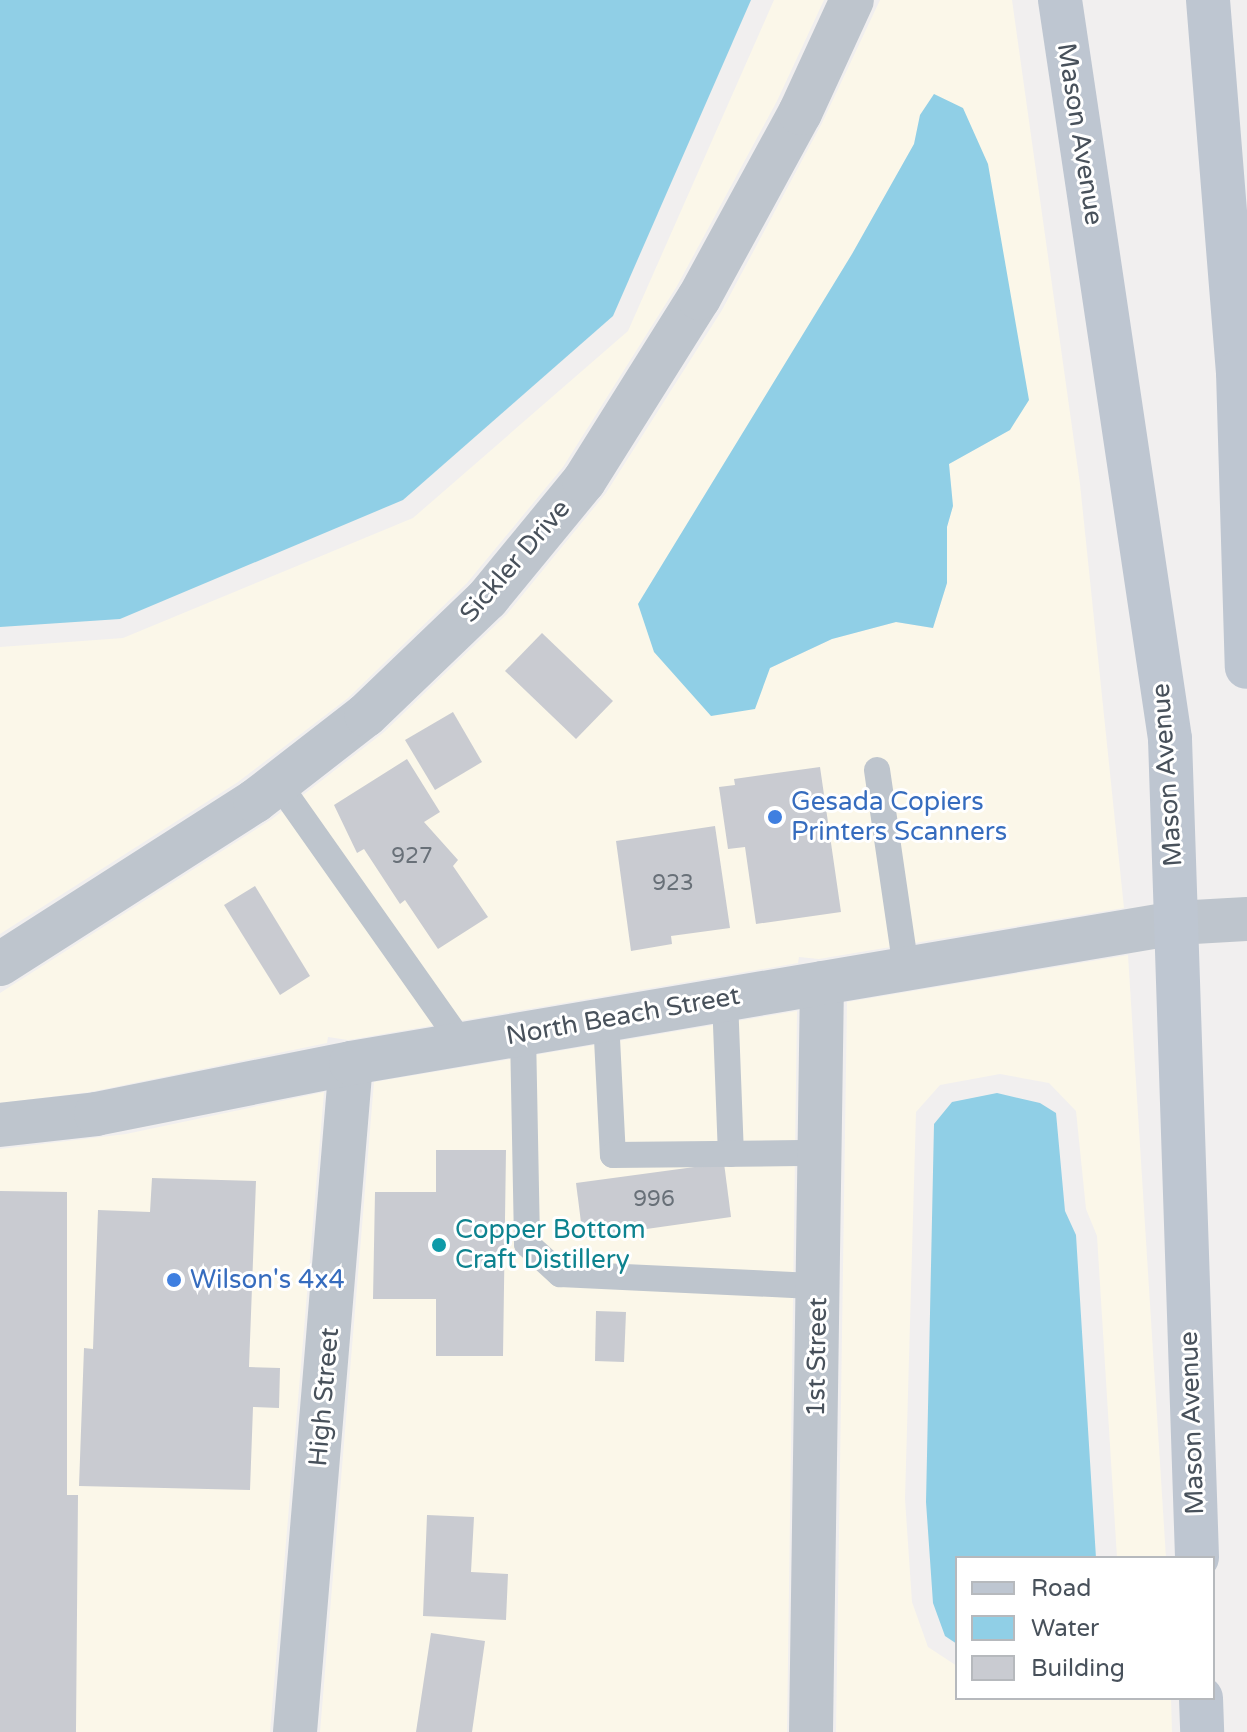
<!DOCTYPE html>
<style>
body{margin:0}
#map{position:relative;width:1247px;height:1732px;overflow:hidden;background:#f1efef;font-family:"Varela Round",sans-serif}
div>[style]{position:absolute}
.commercial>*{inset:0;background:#fbf7e9}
.water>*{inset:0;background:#90cfe6}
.building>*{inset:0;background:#c9cbd1}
.service>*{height:26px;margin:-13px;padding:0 13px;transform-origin:13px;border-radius:13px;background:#bec5cd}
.minor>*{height:44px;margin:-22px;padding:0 22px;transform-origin:22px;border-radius:22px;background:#bec5cd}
.tertiary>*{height:44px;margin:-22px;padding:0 22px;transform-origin:22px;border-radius:22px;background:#bec5cd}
.secondary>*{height:44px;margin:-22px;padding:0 22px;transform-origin:22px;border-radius:22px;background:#bec6d1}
.dots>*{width:22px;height:22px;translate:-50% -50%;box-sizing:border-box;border:4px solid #fff;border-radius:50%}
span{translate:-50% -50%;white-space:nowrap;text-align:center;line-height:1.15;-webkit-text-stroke:6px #fff;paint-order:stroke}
.number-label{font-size:22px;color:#687078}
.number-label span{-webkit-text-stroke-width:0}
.street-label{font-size:26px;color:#48515b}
.shop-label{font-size:26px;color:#366cbe}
.left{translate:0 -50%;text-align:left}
.culture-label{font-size:26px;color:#0d838f}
.legend{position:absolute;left:955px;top:1556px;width:260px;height:144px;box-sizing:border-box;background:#fff;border:2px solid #b6b9bd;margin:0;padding:10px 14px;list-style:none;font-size:24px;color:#48515b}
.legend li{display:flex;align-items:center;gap:16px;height:40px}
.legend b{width:40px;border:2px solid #b6b9bd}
</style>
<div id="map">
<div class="commercial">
<div style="clip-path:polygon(774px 0,824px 0,777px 101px,677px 286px,563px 467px,467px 583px,348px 698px,238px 782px,0 934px,0 647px,123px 638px,413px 518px,628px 331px)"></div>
<div style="clip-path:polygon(evenodd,880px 0,1012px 0,1080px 484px,1124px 908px,819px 959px,799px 957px,798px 963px,348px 1040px,328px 1037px,327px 1043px,90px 1092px,0 1103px,0 993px,272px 819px,384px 732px,507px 614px,606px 493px,722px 310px,822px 123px,880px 0,934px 94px,1010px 430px,949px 464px,953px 506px,947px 527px,947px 583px,933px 628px,896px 622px,832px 639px,770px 668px,638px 604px,852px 254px,914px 144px,920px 115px,934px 94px)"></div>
<div style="clip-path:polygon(1128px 955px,1166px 1558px,1117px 1558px,1097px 1236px,1086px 1209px,1076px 1111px,1049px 1083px,1000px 1074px,940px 1085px,916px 1112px,905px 1499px,912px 1602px,928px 1647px,957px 1666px,957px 1698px,1171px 1698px,1172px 1732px,836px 1732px,847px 1002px)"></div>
<div style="clip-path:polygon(797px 1011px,787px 1732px,320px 1732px,374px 1082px)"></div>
<div style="clip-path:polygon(324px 1092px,270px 1732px,0 1732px,0 1149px,126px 1134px)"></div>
</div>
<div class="water">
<div style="clip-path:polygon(0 0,751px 0,613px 316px,403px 500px,120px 619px,0 627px)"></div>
<div style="clip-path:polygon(934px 94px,963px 108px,988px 164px,1029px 400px,1010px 430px,949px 464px,953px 506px,947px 527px,947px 583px,933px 628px,896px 622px,832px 639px,770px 668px,755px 709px,711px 716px,654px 652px,638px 604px,852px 254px,914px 144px,920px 115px)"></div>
<div style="clip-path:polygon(997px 1093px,1040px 1103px,1056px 1113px,1065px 1211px,1076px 1235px,1096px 1558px,957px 1558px,957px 1644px,945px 1636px,933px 1603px,926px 1502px,934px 1124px,952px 1102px)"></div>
</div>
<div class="building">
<div style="clip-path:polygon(542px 633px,613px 701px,576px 739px,505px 671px)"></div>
<div style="clip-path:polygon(453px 712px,482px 762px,435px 790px,405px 740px)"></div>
<div style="clip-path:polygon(407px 759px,440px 812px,424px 822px,458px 860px,453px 866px,488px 917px,438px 949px,405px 900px,400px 904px,364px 849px,357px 853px,334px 805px)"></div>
<div style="clip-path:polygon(820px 767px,841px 912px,756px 924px,745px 847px,728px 849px,719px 787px,735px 785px,734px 779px)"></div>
<div style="clip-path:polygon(715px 826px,730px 928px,671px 936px,672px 944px,631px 951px,616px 841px)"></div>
<div style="clip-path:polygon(255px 886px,310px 976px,280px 995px,224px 905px)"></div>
<div style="clip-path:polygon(436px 1150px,506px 1150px,503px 1356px,436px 1356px,436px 1299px,373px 1299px,375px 1192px,436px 1192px)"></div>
<div style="clip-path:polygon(724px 1163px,731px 1217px,583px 1238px,576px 1183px)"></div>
<div style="clip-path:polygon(152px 1178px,256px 1181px,249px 1367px,280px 1368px,279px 1408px,253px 1407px,250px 1490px,79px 1486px,84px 1348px,93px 1349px,98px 1210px,150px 1212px)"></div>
<div style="clip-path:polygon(0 1191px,67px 1192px,67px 1495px,78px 1495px,76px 1732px,0 1732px)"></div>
<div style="clip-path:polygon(596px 1311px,626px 1312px,624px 1362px,595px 1361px)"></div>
<div style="clip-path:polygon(427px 1515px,474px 1517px,471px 1572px,508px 1574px,506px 1620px,423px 1616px)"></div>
<div style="clip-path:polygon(431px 1633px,485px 1641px,472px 1732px,416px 1732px)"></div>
</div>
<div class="service">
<div style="left:877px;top:770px;width:201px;rotate:81.7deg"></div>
<div style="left:278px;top:783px;width:319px;rotate:54.8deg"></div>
<div style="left:725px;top:999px;width:155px;rotate:87.8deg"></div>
<div style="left:606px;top:1019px;width:136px;rotate:87.1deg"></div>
<div style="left:613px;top:1155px;width:207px;rotate:-0.6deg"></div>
<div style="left:523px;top:1033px;width:211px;rotate:88.9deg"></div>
<div style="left:527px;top:1244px;width:45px;rotate:42.3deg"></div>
<div style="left:560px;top:1274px;width:258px;rotate:2.7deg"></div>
</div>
<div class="minor">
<div style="left:295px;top:1732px;width:671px;rotate:-85.22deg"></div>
<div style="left:811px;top:1732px;width:749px;rotate:-89.16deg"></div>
</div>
<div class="tertiary">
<div style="left:0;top:964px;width:303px;rotate:-32.6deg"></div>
<div style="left:255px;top:801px;width:140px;rotate:-37.8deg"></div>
<div style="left:366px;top:715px;width:168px;rotate:-43.8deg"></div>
<div style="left:487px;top:599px;width:153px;rotate:-50.6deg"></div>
<div style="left:584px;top:481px;width:216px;rotate:-57.9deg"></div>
<div style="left:699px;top:298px;width:211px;rotate:-61.4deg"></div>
<div style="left:800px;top:113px;width:124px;rotate:-65.3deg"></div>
<div style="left:0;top:1125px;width:97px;rotate:-6.5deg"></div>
<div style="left:96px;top:1114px;width:260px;rotate:-11.3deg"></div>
<div style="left:351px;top:1063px;width:837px;rotate:-9.63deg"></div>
<div style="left:1176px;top:923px;width:71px;rotate:-3.2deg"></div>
</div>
<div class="secondary">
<div style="left:1060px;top:0;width:747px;rotate:81.53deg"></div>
<div style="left:1170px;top:739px;width:819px;rotate:88.11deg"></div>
<div style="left:1208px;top:0;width:373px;rotate:85.4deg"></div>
<div style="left:1238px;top:372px;width:295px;rotate:88.3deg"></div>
<div style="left:1201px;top:1698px;width:34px;rotate:88deg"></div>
</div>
<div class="dots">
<div style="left:775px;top:817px;background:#3f7fe0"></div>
<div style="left:439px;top:1245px;background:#0f9aa8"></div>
<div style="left:174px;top:1280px;background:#3f7fe0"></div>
</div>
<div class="number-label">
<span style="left:412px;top:857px">927</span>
<span style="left:673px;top:884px">923</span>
<span style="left:654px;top:1200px">996</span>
</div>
<div class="street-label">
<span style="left:1080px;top:134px;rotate:81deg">Mason Avenue</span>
<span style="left:515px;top:561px;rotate:-49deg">Sickler Drive</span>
<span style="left:1167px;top:775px;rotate:-94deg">Mason Avenue</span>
<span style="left:623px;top:1016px;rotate:-10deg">North Beach Street</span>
<span style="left:817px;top:1357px;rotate:-89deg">1st Street</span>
<span style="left:324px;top:1397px;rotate:-85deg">High Street</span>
<span style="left:1192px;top:1423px;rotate:-92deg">Mason Avenue</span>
</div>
<div class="shop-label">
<span class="left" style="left:791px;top:817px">Gesada Copiers<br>Printers Scanners</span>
<span class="left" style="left:190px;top:1280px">Wilson's 4x4</span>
</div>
<div class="culture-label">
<span class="left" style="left:455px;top:1245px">Copper Bottom<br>Craft Distillery</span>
</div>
<ul class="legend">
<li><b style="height:10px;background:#bec6d1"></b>Road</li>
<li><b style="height:22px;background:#90cfe6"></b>Water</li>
<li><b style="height:22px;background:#c9cbd1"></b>Building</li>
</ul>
</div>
